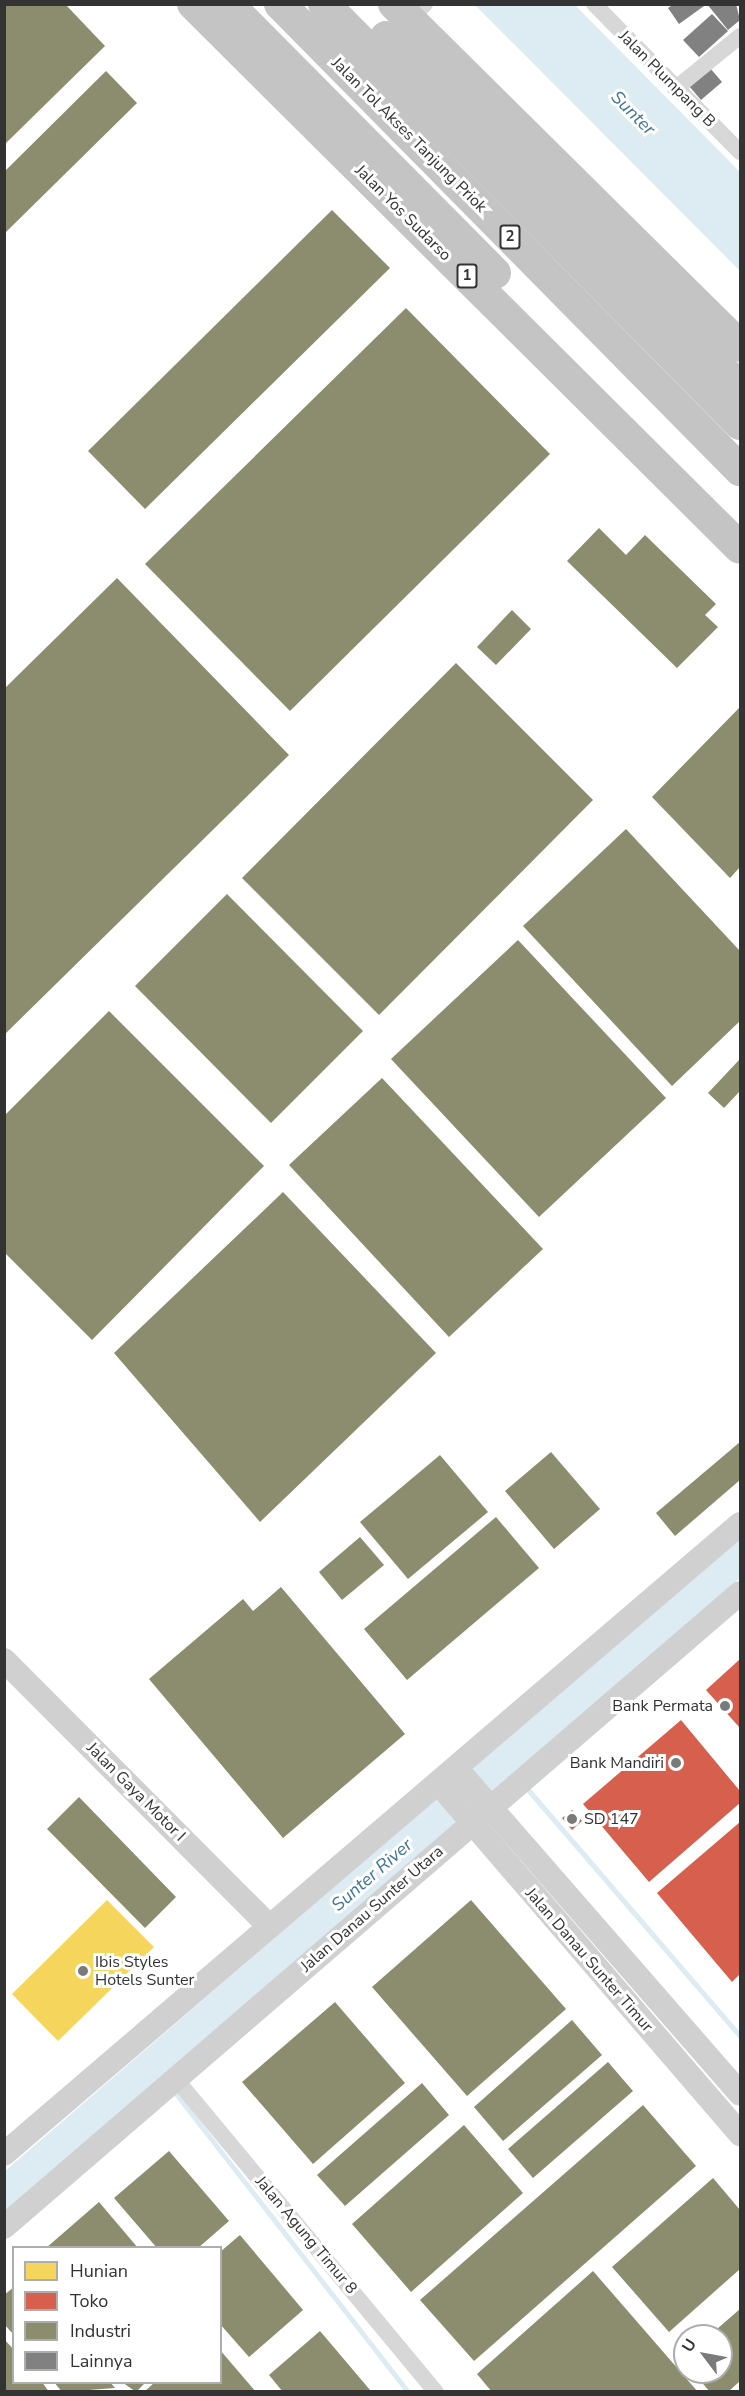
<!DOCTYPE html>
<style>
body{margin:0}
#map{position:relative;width:745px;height:2396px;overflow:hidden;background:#fff;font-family:"Nunito Sans",sans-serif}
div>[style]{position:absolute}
.water>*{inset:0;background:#ddebf3}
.homes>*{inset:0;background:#f6d55c}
.shops>*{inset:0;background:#d6604d}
.industry>*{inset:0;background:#8c8c6e}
.stream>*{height:5px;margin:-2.5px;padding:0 2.5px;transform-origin:2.5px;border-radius:2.5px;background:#ddebf3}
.river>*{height:32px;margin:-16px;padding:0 16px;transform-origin:16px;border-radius:16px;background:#ddebf3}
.building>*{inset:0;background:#818181}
.street>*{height:16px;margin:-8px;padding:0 8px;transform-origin:8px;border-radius:8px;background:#d7d7d7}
.secondary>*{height:24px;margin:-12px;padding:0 12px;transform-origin:12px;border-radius:12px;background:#d0d0d0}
.highway>*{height:32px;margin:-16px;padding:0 16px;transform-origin:16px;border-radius:16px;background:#c4c4c4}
.dots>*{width:16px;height:16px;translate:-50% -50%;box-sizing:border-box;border:3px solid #fff;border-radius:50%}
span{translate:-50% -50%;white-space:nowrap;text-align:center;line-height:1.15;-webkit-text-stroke:6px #fff;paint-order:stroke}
.shield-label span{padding:2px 4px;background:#fff;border:2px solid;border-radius:4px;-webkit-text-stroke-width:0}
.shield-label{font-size:15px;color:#333;font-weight:700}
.street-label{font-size:16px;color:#333}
.poi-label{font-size:16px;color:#333}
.right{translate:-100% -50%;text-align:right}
.left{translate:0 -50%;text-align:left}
.water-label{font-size:18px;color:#3f7597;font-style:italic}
.frame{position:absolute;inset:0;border:6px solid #333;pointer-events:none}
.legend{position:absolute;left:12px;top:2246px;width:210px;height:138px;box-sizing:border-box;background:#fff;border:2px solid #adadad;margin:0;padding:8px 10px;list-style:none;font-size:18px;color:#333}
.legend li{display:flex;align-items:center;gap:12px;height:30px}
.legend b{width:30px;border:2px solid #adadad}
.north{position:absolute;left:673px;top:2324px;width:60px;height:60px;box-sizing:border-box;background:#fff;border:2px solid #adadad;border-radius:50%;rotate:302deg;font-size:16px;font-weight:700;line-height:24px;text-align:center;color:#333}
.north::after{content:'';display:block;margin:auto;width:21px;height:27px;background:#7a7a7a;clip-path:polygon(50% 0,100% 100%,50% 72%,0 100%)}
</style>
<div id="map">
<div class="water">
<div style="clip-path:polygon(475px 5px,575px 5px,740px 172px,740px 271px)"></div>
</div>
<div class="homes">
<div style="clip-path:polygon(107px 1900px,154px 1947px,58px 2041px,12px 1994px)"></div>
</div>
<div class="shops">
<div style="clip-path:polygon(739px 1660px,740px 1662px,740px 1728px,706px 1690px)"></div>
<div style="clip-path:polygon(681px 1720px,740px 1791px,740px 1803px,649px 1882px,583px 1804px)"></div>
<div style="clip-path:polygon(572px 1810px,582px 1821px,572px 1830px,562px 1818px)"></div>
<div style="clip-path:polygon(740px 1822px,740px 1974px,732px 1982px,657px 1893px)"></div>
</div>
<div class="industry">
<div style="clip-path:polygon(4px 4px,65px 4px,105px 46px,4px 145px)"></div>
<div style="clip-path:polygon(106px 71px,137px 103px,4px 234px,4px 172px)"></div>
<div style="clip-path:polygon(332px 210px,390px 268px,145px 509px,88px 451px)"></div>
<div style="clip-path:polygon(406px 308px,550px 454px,290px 711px,145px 564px)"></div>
<div style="clip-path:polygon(599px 528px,626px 555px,645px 535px,716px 604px,705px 615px,718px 627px,677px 668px,567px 561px)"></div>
<div style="clip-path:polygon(117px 578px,289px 755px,4px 1035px,4px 689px)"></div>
<div style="clip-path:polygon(512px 610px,531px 629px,496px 665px,477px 647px)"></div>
<div style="clip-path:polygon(456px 663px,593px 800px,379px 1015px,242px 878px)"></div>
<div style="clip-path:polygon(740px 707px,740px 867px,730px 878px,652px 797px)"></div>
<div style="clip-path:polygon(626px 829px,740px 951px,740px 1021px,672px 1086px,523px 926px)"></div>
<div style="clip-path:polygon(227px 894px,363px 1031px,271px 1123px,135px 986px)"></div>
<div style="clip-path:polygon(518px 940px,666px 1098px,539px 1217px,391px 1059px)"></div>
<div style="clip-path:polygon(109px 1011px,264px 1166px,92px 1340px,4px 1252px,4px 1116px)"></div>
<div style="clip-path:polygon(740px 1059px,740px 1091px,724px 1108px,708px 1093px)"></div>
<div style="clip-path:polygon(382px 1078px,543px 1249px,449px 1337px,289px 1165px)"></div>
<div style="clip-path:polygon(283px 1192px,436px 1353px,260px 1522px,114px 1353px)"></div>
<div style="clip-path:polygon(740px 1442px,740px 1480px,675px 1536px,656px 1513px)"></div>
<div style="clip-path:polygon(551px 1452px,600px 1509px,554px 1549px,505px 1491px)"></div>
<div style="clip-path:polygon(440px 1455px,488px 1512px,408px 1579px,360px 1522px)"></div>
<div style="clip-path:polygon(496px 1517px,539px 1568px,407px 1680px,364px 1629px)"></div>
<div style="clip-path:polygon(360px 1537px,384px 1565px,342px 1600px,319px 1572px)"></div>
<div style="clip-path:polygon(281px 1587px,405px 1734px,283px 1838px,149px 1679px,243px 1599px,253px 1611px)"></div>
<div style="clip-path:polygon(79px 1797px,176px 1897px,145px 1928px,47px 1829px)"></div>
<div style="clip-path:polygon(471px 1900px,566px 2009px,467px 2096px,372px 1987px)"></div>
<div style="clip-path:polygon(335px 2002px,405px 2083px,313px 2164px,242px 2082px)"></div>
<div style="clip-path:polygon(572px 2020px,602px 2055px,503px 2141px,474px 2107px)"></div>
<div style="clip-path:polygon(608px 2062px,633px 2091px,533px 2178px,508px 2149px)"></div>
<div style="clip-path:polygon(422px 2083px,449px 2115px,345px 2206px,317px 2175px)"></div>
<div style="clip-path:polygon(643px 2105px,696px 2166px,474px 2361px,420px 2300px)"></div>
<div style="clip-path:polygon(464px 2125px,523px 2193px,411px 2292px,352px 2224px)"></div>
<div style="clip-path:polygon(169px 2151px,229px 2221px,198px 2248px,157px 2248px,114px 2198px)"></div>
<div style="clip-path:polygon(713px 2178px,740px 2210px,740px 2269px,669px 2332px,612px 2267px)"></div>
<div style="clip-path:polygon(99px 2202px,138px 2248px,46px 2248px)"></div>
<div style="clip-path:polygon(240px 2235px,303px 2310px,249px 2357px,220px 2324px,220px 2252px)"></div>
<div style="clip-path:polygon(593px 2271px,672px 2362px,698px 2392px,492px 2392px,477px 2374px)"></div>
<div style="clip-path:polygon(14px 2287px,14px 2335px,4px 2324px,4px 2295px)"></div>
<div style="clip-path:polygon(740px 2309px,740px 2381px,728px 2392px,710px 2392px,693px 2372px,721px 2372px,721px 2336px,709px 2336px)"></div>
<div style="clip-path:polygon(320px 2331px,370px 2390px,368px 2392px,283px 2392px,269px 2375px)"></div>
<div style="clip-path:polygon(4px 2339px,14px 2350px,14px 2382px,42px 2382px,49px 2392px,4px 2392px)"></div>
<div style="clip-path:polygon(220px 2350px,256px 2392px,144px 2392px,155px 2382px,220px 2382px)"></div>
<div style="clip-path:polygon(54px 2382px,110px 2382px,115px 2388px,62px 2392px)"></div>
<div style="clip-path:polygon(122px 2382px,146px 2382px,136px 2392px)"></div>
</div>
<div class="stream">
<div style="left:503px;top:1760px;width:21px;rotate:51deg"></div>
<div style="left:524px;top:1785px;width:331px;rotate:49.3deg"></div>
<div style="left:152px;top:2063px;width:21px;rotate:53deg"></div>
<div style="left:173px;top:2090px;width:383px;rotate:52.1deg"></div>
</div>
<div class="river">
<div style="left:4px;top:2193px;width:973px;rotate:-40.83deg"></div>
</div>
<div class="building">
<div style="clip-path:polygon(674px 4px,703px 4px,704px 6px,679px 24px,668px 8px)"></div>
<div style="clip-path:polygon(707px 4px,736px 4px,740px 20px,728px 30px)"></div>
<div style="clip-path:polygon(712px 14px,728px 31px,699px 57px,683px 40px)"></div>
<div style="clip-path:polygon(710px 68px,722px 82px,701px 100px,689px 86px)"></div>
</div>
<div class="street">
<div style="left:594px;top:4px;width:208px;rotate:45.4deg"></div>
<div style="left:410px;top:20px;width:22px;rotate:-47deg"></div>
<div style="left:675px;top:89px;width:84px;rotate:-39.2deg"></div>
<div style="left:176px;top:2079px;width:407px;rotate:50.3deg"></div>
</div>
<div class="secondary">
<div style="left:4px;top:1660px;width:374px;rotate:45.1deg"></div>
<div style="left:456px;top:1768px;width:432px;rotate:48.9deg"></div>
<div style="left:439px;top:1784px;width:462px;rotate:49.3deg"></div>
<div style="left:4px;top:2154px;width:969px;rotate:-40.56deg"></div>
<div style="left:4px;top:2227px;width:971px;rotate:-40.74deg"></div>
</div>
<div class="highway">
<div style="left:193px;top:4px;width:771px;rotate:44.84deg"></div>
<div style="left:228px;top:4px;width:379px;rotate:45.2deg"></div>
<div style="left:280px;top:4px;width:655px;rotate:45.37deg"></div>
<div style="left:324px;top:4px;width:591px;rotate:45.27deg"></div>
<div style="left:394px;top:4px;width:486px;rotate:44.7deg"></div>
<div style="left:386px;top:37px;width:498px;rotate:44.7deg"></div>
</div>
<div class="dots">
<div style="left:725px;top:1706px;background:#7a7a7a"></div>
<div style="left:676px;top:1763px;background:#7a7a7a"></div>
<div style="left:572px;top:1819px;background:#7a7a7a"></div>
<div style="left:83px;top:1971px;background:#7a7a7a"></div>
</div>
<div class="shield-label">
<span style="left:510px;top:237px">2</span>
<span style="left:467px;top:276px">1</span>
</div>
<div class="street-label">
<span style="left:667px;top:79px;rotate:45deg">Jalan Plumpang B</span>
<span style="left:409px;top:135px;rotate:45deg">Jalan Tol Akses Tanjung Priok</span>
<span style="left:403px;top:213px;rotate:45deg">Jalan Yos Sudarso</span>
<span style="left:136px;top:1792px;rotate:45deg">Jalan Gaya Motor I</span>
<span style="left:372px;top:1909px;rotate:-41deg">Jalan Danau Sunter Utara</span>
<span style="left:589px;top:1960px;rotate:49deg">Jalan Danau Sunter Timur</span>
<span style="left:306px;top:2235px;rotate:50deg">Jalan Agung Timur 8</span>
</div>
<div class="poi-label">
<span class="right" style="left:713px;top:1706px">Bank Permata</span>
<span class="right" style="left:664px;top:1763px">Bank Mandiri</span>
<span class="left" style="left:584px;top:1819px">SD 147</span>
<span class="left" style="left:95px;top:1971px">Ibis Styles<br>Hotels Sunter</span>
</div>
<div class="water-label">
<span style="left:633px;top:113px;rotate:45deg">Sunter</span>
<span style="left:372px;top:1875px;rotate:-41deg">Sunter River</span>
</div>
<div class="frame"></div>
<ul class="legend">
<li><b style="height:16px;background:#f6d55c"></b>Hunian</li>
<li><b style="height:16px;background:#d6604d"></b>Toko</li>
<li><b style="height:16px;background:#8c8c6e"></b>Industri</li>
<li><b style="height:16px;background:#818181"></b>Lainnya</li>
</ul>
<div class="north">U</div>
</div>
